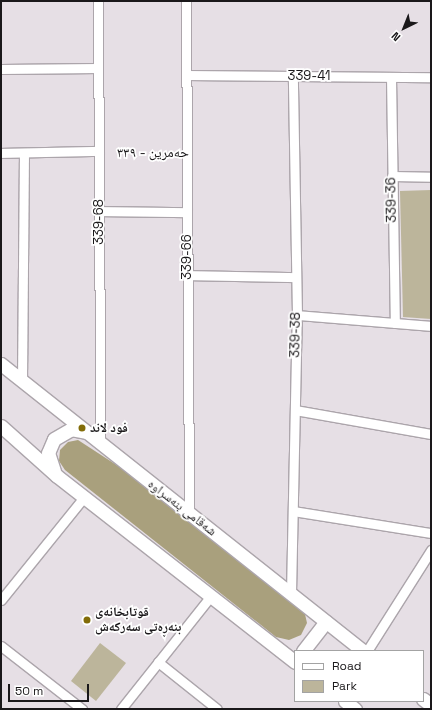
<!DOCTYPE html>
<meta charset="utf-8">
<style>
body{margin:0}
#map{position:relative;width:432px;height:710px;overflow:hidden;background:#e6dfe5;font-family:"Space Grotesk","Noto Naskh Arabic",sans-serif}
div>[style]{position:absolute}
.green>*{inset:0;background:#bcb59b}
.forest>*{inset:0;background:#a9a07d}
.roads{filter:drop-shadow(1px 0 #aca5ab) drop-shadow(-1px 0 #aca5ab) drop-shadow(0 1px #aca5ab) drop-shadow(0 -1px #aca5ab)}
.street>*{height:9px;margin:-4.5px;padding:0 4.5px;transform-origin:4.5px;border-radius:4.5px;background:#fff}
.secondary>*{height:13px;margin:-6.5px;padding:0 6.5px;transform-origin:6.5px;border-radius:6.5px;background:#fff}
.dots>*{width:11px;height:11px;translate:-50% -50%;box-sizing:border-box;border:2px solid #fff;border-radius:50%}
span{translate:-50% -50%;white-space:nowrap;text-align:center;line-height:1.15;-webkit-text-stroke:3.5px #fff;paint-order:stroke}
.street-label{font-size:13px;color:#1a181a}
.poi-label{font-size:13px;color:#1a181a;font-weight:700}
.left{translate:0 -50%;text-align:left}
.neighbourhood-label{font-size:14px;color:#1a181a}
.frame{position:absolute;inset:0;border:2px solid #1a181a;pointer-events:none}
.legend{position:absolute;left:294px;top:650px;width:130px;height:52px;box-sizing:border-box;background:#fff;border:1px solid #a3a3a3;margin:0;padding:5px 7px;list-style:none;font-size:12px;color:#1a181a}
.legend li{display:flex;align-items:center;gap:8px;height:20px}
.legend b{width:20px;border:1px solid #a3a3a3}
.north{position:absolute;left:384px;top:8px;width:40px;height:40px;-webkit-text-stroke:3px #fff;paint-order:stroke;rotate:223deg;font-size:11px;font-weight:700;line-height:16px;text-align:center;color:#1a181a}
.north::after{content:'';display:block;margin:auto;width:14px;height:18px;background:#1a181a;clip-path:polygon(50% 0,100% 100%,50% 72%,0 100%)}
.scale{position:absolute;left:8px;top:684px;width:81px;height:18px;box-sizing:border-box;border:2px solid #1a181a;border-top:0;padding-left:5px;font-size:12px;line-height:14px;white-space:nowrap;color:#1a181a;-webkit-text-stroke:3px #fff;paint-order:stroke}
</style>
<div id="map">
<div class="green">
<div style="clip-path:polygon(431px 190px,431px 319px,403px 317px,400px 191px)"></div>
<div style="clip-path:polygon(100px 643px,126px 663px,96px 701px,71px 681px)"></div>
</div>
<div class="forest">
<div style="clip-path:polygon(78px 440px,138px 479px,304px 610px,307px 623px,301px 635px,289px 640px,276px 637px,65px 470px,59px 461px,60px 450px,68px 442px)"></div>
</div>
<div class="roads">
<div class="street">
<div style="left:98px;top:1px;width:441px;rotate:89.7deg"></div>
<div style="left:186px;top:1px;width:513px;rotate:89.66deg"></div>
<div style="left:1px;top:69px;width:97px;rotate:-0.6deg"></div>
<div style="left:186px;top:75px;width:245px;rotate:0.5deg"></div>
<div style="left:391px;top:77px;width:246px;rotate:89.1deg"></div>
<div style="left:1px;top:153px;width:98px;rotate:-1.2deg"></div>
<div style="left:392px;top:176px;width:39px;rotate:1deg"></div>
<div style="left:99px;top:211px;width:88px;rotate:0.7deg"></div>
<div style="left:187px;top:275px;width:109px;rotate:1.1deg"></div>
<div style="left:297px;top:315px;width:134px;rotate:4.7deg"></div>
<div style="left:22px;top:381px;width:228px;rotate:-89.5deg"></div>
<div style="left:295px;top:410px;width:138px;rotate:10deg"></div>
<div style="left:293px;top:511px;width:140px;rotate:9.1deg"></div>
<div style="left:291px;top:593px;width:278px;rotate:-88.8deg"></div>
<div style="left:297px;top:315px;width:239px;rotate:-91deg"></div>
<div style="left:1px;top:600px;width:132px;rotate:-51.1deg"></div>
<div style="left:1px;top:646px;width:103px;rotate:37.9deg"></div>
<div style="left:367px;top:651px;width:120px;rotate:-57.6deg"></div>
<div style="left:158px;top:662px;width:75px;rotate:38.5deg"></div>
<div style="left:121px;top:709px;width:144px;rotate:-51.5deg"></div>
</div>
<div class="secondary">
<div style="left:1px;top:364px;width:462px;rotate:38.4deg"></div>
<div style="left:1px;top:426px;width:75px;rotate:41.8deg"></div>
<div style="left:57px;top:476px;width:302px;rotate:38deg"></div>
<div style="left:54px;top:471px;width:19px;rotate:-108deg"></div>
<div style="left:48px;top:453px;width:15px;rotate:-67deg"></div>
<div style="left:54px;top:439px;width:20px;rotate:-30deg"></div>
<div style="left:71px;top:429px;width:15px;rotate:11deg"></div>
<div style="left:303px;top:651px;width:37px;rotate:-52deg"></div>
<div style="left:423px;top:699px;width:10px;rotate:37deg"></div>
<div style="left:345px;top:701px;width:13px;rotate:39deg"></div>
</div>
</div>
<div class="dots">
<div style="left:82px;top:428px;background:#826c08"></div>
<div style="left:87px;top:620px;background:#826c08"></div>
</div>
<div class="street-label">
<span style="left:309px;top:76px">339-41</span>
<span style="left:392px;top:200px;rotate:-91deg">339-36</span>
<span style="left:99px;top:222px;rotate:-90deg">339-68</span>
<span style="left:187px;top:257px;rotate:-90deg">339-66</span>
<span style="left:296px;top:335px;rotate:-89deg">339-38</span>
<span style="left:182px;top:508px;rotate:38deg">شەقامی بنەسراوە</span>
</div>
<div class="poi-label">
<span class="left" style="left:90px;top:428px">فود لاند</span>
<span class="left" style="left:95px;top:620px">قوتابخانەی<br>بنەڕەتی سەرکەش</span>
</div>
<div class="neighbourhood-label">
<span style="left:153px;top:152px">حەمرین - ٣٣٩</span>
</div>
<div class="frame"></div>
<ul class="legend">
<li><b style="height:5px;background:#fff"></b>Road</li>
<li><b style="height:11px;background:#bcb59b"></b>Park</li>
</ul>
<div class="north">N</div>
<div class="scale">50 m</div>
</div>
